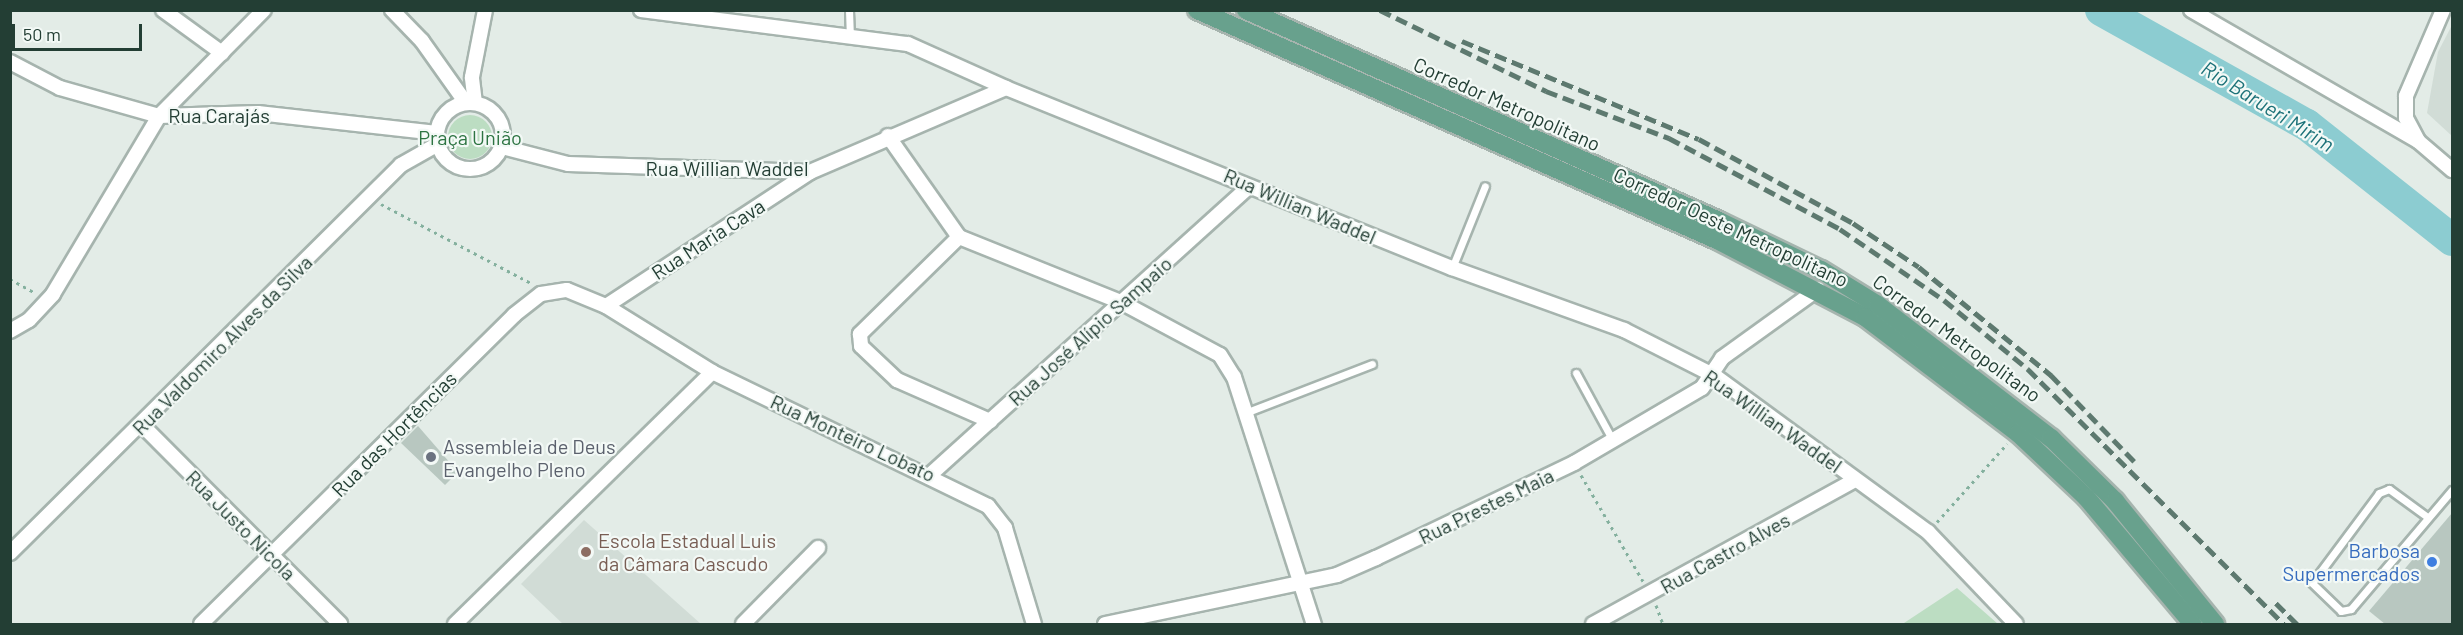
<!DOCTYPE html>
<meta charset="utf-8">
<style>
body{margin:0}
#map{position:relative;width:2463px;height:635px;overflow:hidden;background:#e3ece7;font-family:Barlow,sans-serif}
div>[style]{position:absolute}
.built>*{inset:0;background:#d1dcd6}
.green>*{inset:0;background:#bcddc2}
.round{border-radius:50%}
.river>*{height:32px;margin:-16px;padding:0 16px;transform-origin:16px;border-radius:16px;background:#8cccd1}
.building>*{inset:0;background:#b8c7c0}
.path>*{height:3px;margin-top:-1.5px;transform-origin:0;background:repeating-linear-gradient(90deg,#84b09e 0 3px,transparent 0 7.5px)}
.roads{filter:drop-shadow(2px 0 #a6b4ae) drop-shadow(-2px 0 #a6b4ae) drop-shadow(0 2px #a6b4ae) drop-shadow(0 -2px #a6b4ae)}
.service>*{height:7px;margin:-3.5px;padding:0 3.5px;transform-origin:3.5px;border-radius:3.5px;background:#fff}
.minor>*{height:14px;margin:-7px;padding:0 7px;transform-origin:7px;border-radius:7px;background:#fff}
.minor>.ring{margin:-7px;padding:0;box-sizing:content-box;background:none;border:14px solid #fff;border-radius:50%}
.primary>*{height:18px;margin:-9px;padding:0 9px;transform-origin:9px;border-radius:9px;background:#68a18d}
.rail>*{height:4.5px;margin-top:-2.25px;transform-origin:0;background:repeating-linear-gradient(90deg,#5d796f 0 12px,transparent 0 18px)}
.dots>*{width:16px;height:16px;translate:-50% -50%;box-sizing:border-box;border:3px solid #f3f9f6;border-radius:50%}
span{translate:-50% -50%;white-space:nowrap;text-align:center;line-height:1.15;-webkit-text-stroke:4.5px #f3f9f6;paint-order:stroke}
.street-label{font-size:20px;color:#233e34}
.park-label{font-size:20px;color:#2d7442}
.worship-label{font-size:20px;color:#5b616d}
.left{translate:0 -50%;text-align:left}
.education-label{font-size:20px;color:#785e54}
.shop-label{font-size:20px;color:#366cbe}
.right{translate:-100% -50%;text-align:right}
.water-label{font-size:21px;color:#1d7279;font-style:italic}
.frame{position:absolute;inset:0;border:12px solid #233e34;pointer-events:none}
.scale{position:absolute;left:12px;top:24px;width:130px;height:27px;box-sizing:border-box;border:3px solid #233e34;border-top:0;padding-left:8px;font-size:18px;line-height:21px;white-space:nowrap;color:#233e34;-webkit-text-stroke:4px #f3f9f6;paint-order:stroke}
</style>
<div id="map">
<div class="built">
<div style="clip-path:polygon(2452px 25px,2452px 136px,2427px 113px,2438px 52px)"></div>
<div style="clip-path:polygon(584px 520px,701px 624px,563px 624px,521px 584px)"></div>
</div>
<div class="green">
<div class="round" style="left:448px;top:115px;width:44px;height:44px"></div>
<div style="clip-path:polygon(1957px 588px,1998px 624px,1904px 623px)"></div>
</div>
<div class="river">
<div style="left:2101px;top:10px;width:236px;rotate:29.2deg"></div>
<div style="left:2307px;top:125px;width:185px;rotate:38.4deg"></div>
</div>
<div class="building">
<div style="clip-path:polygon(418px 426px,458px 472px,445px 485px,401px 443px)"></div>
<div style="clip-path:polygon(2452px 513px,2452px 624px,2385px 624px,2369px 611px)"></div>
</div>
<div class="path">
<div style="left:381px;top:204px;width:170px;rotate:27.8deg"></div>
<div style="left:10px;top:279px;width:29px;rotate:29deg"></div>
<div style="left:1581px;top:475px;width:123px;rotate:59.7deg"></div>
<div style="left:1937px;top:522px;width:105px;rotate:-48.1deg"></div>
<div style="left:1656px;top:605px;width:20px;rotate:70deg"></div>
</div>
<div class="roads">
<div class="service">
<div style="left:849px;top:10px;width:26px;rotate:88deg"></div>
<div style="left:1452px;top:268px;width:88px;rotate:-68.1deg"></div>
<div style="left:1576px;top:373px;width:77px;rotate:61.4deg"></div>
<div style="left:1245px;top:413px;width:136px;rotate:-21.1deg"></div>
<div style="left:2426px;top:516px;width:46px;rotate:-143.9deg"></div>
<div style="left:2389px;top:489px;width:11px;rotate:158deg"></div>
<div style="left:2379px;top:493px;width:112px;rotate:126.7deg"></div>
<div style="left:2312px;top:583px;width:40px;rotate:44deg"></div>
<div style="left:2341px;top:611px;width:10px;rotate:-11deg"></div>
<div style="left:2351px;top:609px;width:156px;rotate:-49.7deg"></div>
</div>
<div class="minor">
<div style="left:163px;top:10px;width:73px;rotate:36.1deg"></div>
<div style="left:392px;top:10px;width:43px;rotate:45.9deg"></div>
<div style="left:422px;top:41px;width:76px;rotate:54.6deg"></div>
<div style="left:641px;top:10px;width:269px;rotate:7.3deg"></div>
<div style="left:908px;top:44px;width:107px;rotate:24.2deg"></div>
<div style="left:2191px;top:10px;width:262px;rotate:30deg"></div>
<div style="left:2443px;top:10px;width:94px;rotate:113.3deg"></div>
<div style="left:2406px;top:96px;width:22px;rotate:90deg"></div>
<div style="left:2406px;top:118px;width:26px;rotate:62deg"></div>
<div style="left:2418px;top:141px;width:45px;rotate:40.5deg"></div>
<div style="left:10px;top:62px;width:56px;rotate:27.5deg"></div>
<div style="left:60px;top:88px;width:103px;rotate:15.8deg"></div>
<div style="left:159px;top:116px;width:99px;rotate:-1.7deg"></div>
<div style="left:258px;top:113px;width:180px;rotate:6.4deg"></div>
<div class="ring" style="left:437px;top:103px;width:52px;height:52px"></div>
<div style="left:475px;top:103px;width:26px;rotate:-97deg"></div>
<div style="left:472px;top:77px;width:68px;rotate:-79deg"></div>
<div style="left:888px;top:136px;width:123px;rotate:54.9deg"></div>
<div style="left:959px;top:237px;width:175px;rotate:21.9deg"></div>
<div style="left:1121px;top:302px;width:112px;rotate:28.2deg"></div>
<div style="left:1220px;top:355px;width:26px;rotate:58deg"></div>
<div style="left:1234px;top:377px;width:260px;rotate:72.1deg"></div>
<div style="left:502px;top:147px;width:68px;rotate:14.4deg"></div>
<div style="left:568px;top:164px;width:242px;rotate:1.9deg"></div>
<div style="left:959px;top:237px;width:139px;rotate:135.6deg"></div>
<div style="left:860px;top:334px;width:12px;rotate:85deg"></div>
<div style="left:861px;top:346px;width:50px;rotate:43.4deg"></div>
<div style="left:897px;top:380px;width:102px;rotate:23.8deg"></div>
<div style="left:606px;top:306px;width:244px;rotate:-33.3deg"></div>
<div style="left:810px;top:172px;width:213px;rotate:-23.2deg"></div>
<div style="left:1006px;top:88px;width:481px;rotate:22deg"></div>
<div style="left:1452px;top:268px;width:183px;rotate:19.8deg"></div>
<div style="left:1624px;top:330px;width:102px;rotate:26.8deg"></div>
<div style="left:1715px;top:376px;width:264px;rotate:36.2deg"></div>
<div style="left:1928px;top:532px;width:127px;rotate:46.3deg"></div>
<div style="left:10px;top:331px;width:22px;rotate:-30deg"></div>
<div style="left:29px;top:320px;width:35px;rotate:-47deg"></div>
<div style="left:53px;top:294px;width:207px;rotate:-59.2deg"></div>
<div style="left:159px;top:116px;width:149px;rotate:-45.3deg"></div>
<div style="left:142px;top:425px;width:281px;rotate:45.1deg"></div>
<div style="left:931px;top:474px;width:428px;rotate:-42.1deg"></div>
<div style="left:10px;top:553px;width:551px;rotate:-44.78deg"></div>
<div style="left:401px;top:165px;width:43px;rotate:-29.6deg"></div>
<div style="left:201px;top:624px;width:440px;rotate:-44.6deg"></div>
<div style="left:514px;top:315px;width:34px;rotate:-38deg"></div>
<div style="left:541px;top:294px;width:26px;rotate:-9deg"></div>
<div style="left:567px;top:290px;width:42px;rotate:22.3deg"></div>
<div style="left:606px;top:306px;width:125px;rotate:31.9deg"></div>
<div style="left:712px;top:372px;width:307px;rotate:25.9deg"></div>
<div style="left:988px;top:506px;width:28px;rotate:52deg"></div>
<div style="left:1005px;top:528px;width:100px;rotate:73.2deg"></div>
<div style="left:455px;top:624px;width:360px;rotate:-44.4deg"></div>
<div style="left:743px;top:624px;width:107px;rotate:-45.4deg"></div>
<div style="left:1105px;top:624px;width:237px;rotate:-11.9deg"></div>
<div style="left:1337px;top:575px;width:43px;rotate:-23.6deg"></div>
<div style="left:1376px;top:558px;width:220px;rotate:-25.6deg"></div>
<div style="left:1574px;top:463px;width:148px;rotate:-30.4deg"></div>
<div style="left:1702px;top:388px;width:36px;rotate:-56deg"></div>
<div style="left:1722px;top:358px;width:118px;rotate:-35.7deg"></div>
<div style="left:1593px;top:624px;width:299px;rotate:-28.8deg"></div>
</div>
<div class="primary">
<div style="left:1197px;top:10px;width:569px;rotate:23.86deg"></div>
<div style="left:1717px;top:240px;width:167px;rotate:27.5deg"></div>
<div style="left:1865px;top:317px;width:192px;rotate:37.2deg"></div>
<div style="left:2018px;top:433px;width:93px;rotate:43.3deg"></div>
<div style="left:2086px;top:497px;width:166px;rotate:49.9deg"></div>
<div style="left:1246px;top:10px;width:518px;rotate:24.04deg"></div>
<div style="left:1719px;top:221px;width:113px;rotate:25.7deg"></div>
<div style="left:1821px;top:270px;width:67px;rotate:31.6deg"></div>
<div style="left:1878px;top:305px;width:218px;rotate:37.6deg"></div>
<div style="left:2051px;top:438px;width:90px;rotate:44.5deg"></div>
<div style="left:2115px;top:501px;width:159px;rotate:50.9deg"></div>
</div>
</div>
<div class="rail">
<div style="left:1380px;top:10px;width:185px;rotate:26deg"></div>
<div style="left:1546px;top:91px;width:132px;rotate:20.9deg"></div>
<div style="left:1669px;top:138px;width:194px;rotate:28deg"></div>
<div style="left:1840px;top:229px;width:126px;rotate:34.3deg"></div>
<div style="left:1944px;top:300px;width:109px;rotate:39.4deg"></div>
<div style="left:2028px;top:369px;width:361px;rotate:44.9deg"></div>
<div style="left:1462px;top:41px;width:256px;rotate:22.5deg"></div>
<div style="left:1699px;top:139px;width:175px;rotate:28.6deg"></div>
<div style="left:1853px;top:223px;width:79px;rotate:33.7deg"></div>
<div style="left:1919px;top:267px;width:171px;rotate:39.3deg"></div>
<div style="left:2051px;top:375px;width:122px;rotate:46deg"></div>
<div style="left:2276px;top:603px;width:30px;rotate:45deg"></div>
</div>
<div class="dots">
<div style="left:431px;top:457px;background:#6b7280"></div>
<div style="left:586px;top:552px;background:#8d6e63"></div>
<div style="left:2432px;top:562px;background:#3f7fe0"></div>
</div>
<div class="street-label">
<span style="left:1507px;top:104px;rotate:24deg">Corredor Metropolitano</span>
<span style="left:219px;top:115px">Rua Carajás</span>
<span style="left:727px;top:168px">Rua Willian Waddel</span>
<span style="left:1300px;top:206px;rotate:23deg">Rua Willian Waddel</span>
<span style="left:1731px;top:227px;rotate:25deg">Corredor Oeste Metropolitano</span>
<span style="left:708px;top:239px;rotate:-33deg">Rua Maria Cava</span>
<span style="left:1090px;top:331px;rotate:-42deg">Rua José Alípio Sampaio</span>
<span style="left:1957px;top:338px;rotate:36deg">Corredor Metropolitano</span>
<span style="left:222px;top:345px;rotate:-45deg">Rua Valdomiro Alves da Silva</span>
<span style="left:1773px;top:421px;rotate:35deg">Rua Willian Waddel</span>
<span style="left:394px;top:434px;rotate:-45deg">Rua das Hortências</span>
<span style="left:853px;top:438px;rotate:25deg">Rua Monteiro Lobato</span>
<span style="left:1486px;top:506px;rotate:-26deg">Rua Prestes Maia</span>
<span style="left:241px;top:525px;rotate:45deg">Rua Justo Nicola</span>
<span style="left:1725px;top:553px;rotate:-29deg">Rua Castro Alves</span>
</div>
<div class="park-label">
<span style="left:470px;top:137px">Praça União</span>
</div>
<div class="worship-label">
<span class="left" style="left:443px;top:458px">Assembleia de Deus<br>Evangelho Pleno</span>
</div>
<div class="education-label">
<span class="left" style="left:598px;top:552px">Escola Estadual Luis<br>da Câmara Cascudo</span>
</div>
<div class="shop-label">
<span class="right" style="left:2420px;top:562px">Barbosa<br>Supermercados</span>
</div>
<div class="water-label">
<span style="left:2268px;top:106px;rotate:32deg">Rio Barueri Mirim</span>
</div>
<div class="frame"></div>
<div class="scale">50 m</div>
</div>
